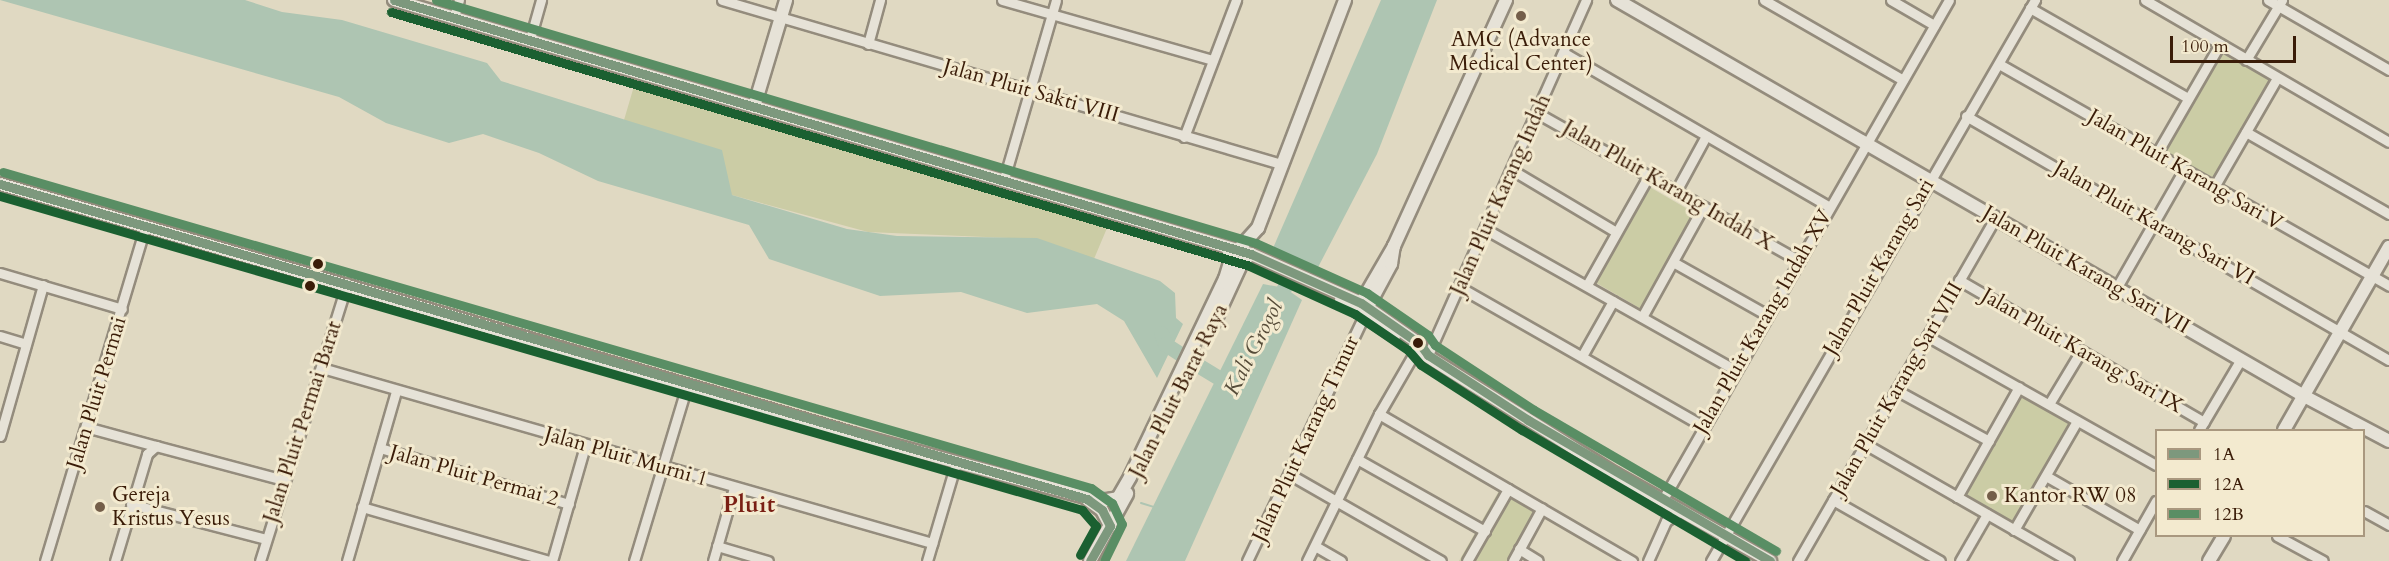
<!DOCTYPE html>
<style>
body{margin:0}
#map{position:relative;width:2389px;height:561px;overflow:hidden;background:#e0d9c2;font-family:Cardo,serif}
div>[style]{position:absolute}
.green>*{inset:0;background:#cbcca5}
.water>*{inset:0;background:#aec5b2}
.stream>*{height:2px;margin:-1px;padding:0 1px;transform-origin:1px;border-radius:1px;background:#aec5b2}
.river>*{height:15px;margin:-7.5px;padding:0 7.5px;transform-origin:7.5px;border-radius:7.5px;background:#aec5b2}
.roads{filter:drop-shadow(2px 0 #948c7d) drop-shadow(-2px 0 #948c7d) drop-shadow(0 2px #948c7d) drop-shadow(0 -2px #948c7d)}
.minor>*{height:9px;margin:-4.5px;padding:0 4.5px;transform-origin:4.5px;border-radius:4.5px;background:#e6e2d7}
.tertiary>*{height:12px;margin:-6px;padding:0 6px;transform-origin:6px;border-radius:6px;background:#e6e2d7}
.bus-1>*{height:9px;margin:-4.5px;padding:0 4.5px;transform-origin:4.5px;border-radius:4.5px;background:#7d987d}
.bus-2>*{height:9px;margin:-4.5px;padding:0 4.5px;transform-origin:4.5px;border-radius:4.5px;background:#1b6031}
.bus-3>*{height:9px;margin:-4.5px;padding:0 4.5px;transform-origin:4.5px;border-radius:4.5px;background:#598e64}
.dots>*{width:16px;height:16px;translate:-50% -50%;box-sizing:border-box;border:3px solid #f3eacf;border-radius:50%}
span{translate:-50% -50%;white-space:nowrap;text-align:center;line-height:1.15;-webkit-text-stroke:6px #f3eacf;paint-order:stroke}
.poi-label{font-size:21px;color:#3a1c08}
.left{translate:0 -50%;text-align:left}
.street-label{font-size:21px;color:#3a1c08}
.water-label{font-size:22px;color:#564c39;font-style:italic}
.quarter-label{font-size:24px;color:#7a1f14;font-weight:700}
.legend{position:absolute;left:2155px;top:429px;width:210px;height:108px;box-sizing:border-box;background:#f3eacf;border:2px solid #a9987f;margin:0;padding:8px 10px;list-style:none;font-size:18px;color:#3a1c08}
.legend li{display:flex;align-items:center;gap:12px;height:30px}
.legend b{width:30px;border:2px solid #a9987f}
.scale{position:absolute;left:2170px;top:36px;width:126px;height:27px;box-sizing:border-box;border:3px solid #3a1c08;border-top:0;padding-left:8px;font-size:18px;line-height:21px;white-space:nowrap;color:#3a1c08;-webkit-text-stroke:4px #f3eacf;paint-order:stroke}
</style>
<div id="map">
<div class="green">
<div style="clip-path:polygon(2219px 52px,2272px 81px,2212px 182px,2161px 153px)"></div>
<div style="clip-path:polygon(637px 76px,1110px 221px,1091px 266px,1009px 238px,868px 232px,732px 195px,624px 120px)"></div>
<div style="clip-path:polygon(1641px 182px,1698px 215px,1643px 310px,1586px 277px)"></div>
<div style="clip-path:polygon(2021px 394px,2070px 424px,2012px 524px,1964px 496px)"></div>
<div style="clip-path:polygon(1500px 489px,1536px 510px,1509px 561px,1459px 561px)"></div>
</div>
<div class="water">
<div style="clip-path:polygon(0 0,245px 0,282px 12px,342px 20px,487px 63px,501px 81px,722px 150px,732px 195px,847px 229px,897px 236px,1037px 238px,1160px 281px,1175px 293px,1176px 318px,1183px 324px,1157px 378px,1124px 321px,1097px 304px,1027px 313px,961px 292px,880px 296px,769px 259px,749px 225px,598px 181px,539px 153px,483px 134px,449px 143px,386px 123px,339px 97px)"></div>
<div style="clip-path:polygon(1381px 0,1437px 0,1377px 154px,1314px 275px,1270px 255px)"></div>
<div style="clip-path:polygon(1263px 284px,1285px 288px,1302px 300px,1185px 561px,1126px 561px)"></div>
</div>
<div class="stream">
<div style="left:0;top:170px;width:1156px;rotate:16.27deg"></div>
<div style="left:1141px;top:503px;width:14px;rotate:17deg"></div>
</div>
<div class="river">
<div style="left:1275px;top:306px;width:51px;rotate:-63.4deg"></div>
<div style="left:1161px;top:333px;width:12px;rotate:70deg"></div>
<div style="left:1165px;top:344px;width:24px;rotate:33deg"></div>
<div style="left:1196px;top:364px;width:44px;rotate:31.2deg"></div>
</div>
<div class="roads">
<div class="minor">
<div style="left:722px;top:0;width:583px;rotate:16.35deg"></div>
<div style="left:1002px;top:0;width:219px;rotate:15.9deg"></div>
<div style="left:1764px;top:0;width:160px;rotate:29.9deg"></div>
<div style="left:1891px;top:0;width:50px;rotate:30.2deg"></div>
<div style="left:2145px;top:0;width:282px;rotate:30.2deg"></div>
<div style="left:2268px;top:0;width:140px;rotate:30deg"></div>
<div style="left:2030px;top:8px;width:182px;rotate:29.7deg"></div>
<div style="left:454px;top:17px;width:18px;rotate:-74deg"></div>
<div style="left:530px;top:39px;width:41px;rotate:-74.2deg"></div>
<div style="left:868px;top:44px;width:46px;rotate:-74.7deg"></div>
<div style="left:1564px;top:53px;width:305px;rotate:30.1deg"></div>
<div style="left:2246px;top:60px;width:70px;rotate:-59deg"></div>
<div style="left:1999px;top:64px;width:449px;rotate:29.6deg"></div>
<div style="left:1537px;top:113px;width:300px;rotate:29.4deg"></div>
<div style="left:1966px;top:116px;width:488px;rotate:30deg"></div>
<div style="left:2246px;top:132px;width:165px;rotate:29.8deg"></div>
<div style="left:1184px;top:137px;width:147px;rotate:-69.2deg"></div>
<div style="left:2157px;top:153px;width:126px;rotate:-60deg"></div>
<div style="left:1512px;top:170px;width:121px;rotate:30.8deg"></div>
<div style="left:1004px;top:179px;width:186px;rotate:-73.8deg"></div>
<div style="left:2214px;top:187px;width:126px;rotate:-60deg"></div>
<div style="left:1676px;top:191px;width:63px;rotate:-61.4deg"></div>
<div style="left:1485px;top:229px;width:287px;rotate:29.4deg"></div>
<div style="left:1673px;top:262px;width:108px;rotate:29.4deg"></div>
<div style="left:0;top:273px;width:127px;rotate:16.4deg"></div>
<div style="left:1959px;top:280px;width:283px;rotate:30.1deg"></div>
<div style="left:1587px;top:285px;width:126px;rotate:-60.6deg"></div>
<div style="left:2117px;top:287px;width:135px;rotate:-60.2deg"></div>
<div style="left:1461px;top:288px;width:279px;rotate:29.7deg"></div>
<div style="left:1642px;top:317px;width:126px;rotate:-61deg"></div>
<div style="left:0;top:336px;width:27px;rotate:17deg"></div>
<div style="left:1927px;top:336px;width:263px;rotate:29.4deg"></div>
<div style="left:1428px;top:355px;width:389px;rotate:-66deg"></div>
<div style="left:1582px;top:356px;width:63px;rotate:-60.6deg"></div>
<div style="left:322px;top:368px;width:635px;rotate:16.01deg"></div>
<div style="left:1896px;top:390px;width:106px;rotate:28.7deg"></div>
<div style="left:2049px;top:404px;width:62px;rotate:-58.9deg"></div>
<div style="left:1379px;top:414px;width:293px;rotate:30.2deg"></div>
<div style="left:86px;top:427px;width:73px;rotate:15.2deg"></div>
<div style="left:2199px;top:430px;width:82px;rotate:-59.4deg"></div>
<div style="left:0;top:436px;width:157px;rotate:-74.1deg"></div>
<div style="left:1865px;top:444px;width:235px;rotate:29.8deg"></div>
<div style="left:380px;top:448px;width:197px;rotate:16.5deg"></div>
<div style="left:1357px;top:459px;width:147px;rotate:29.4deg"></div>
<div style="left:1289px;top:474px;width:175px;rotate:29.8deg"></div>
<div style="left:2046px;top:476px;width:108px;rotate:29.9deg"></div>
<div style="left:1957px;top:497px;width:126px;rotate:-60.6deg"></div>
<div style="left:1833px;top:500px;width:123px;rotate:29.7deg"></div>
<div style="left:1662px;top:501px;width:577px;rotate:-60.19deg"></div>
<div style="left:131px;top:504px;width:139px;rotate:14.5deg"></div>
<div style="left:362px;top:507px;width:195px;rotate:16.1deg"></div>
<div style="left:2364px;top:511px;width:29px;rotate:29deg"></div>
<div style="left:2014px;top:530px;width:126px;rotate:-60deg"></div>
<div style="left:2277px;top:536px;width:52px;rotate:28.5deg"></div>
<div style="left:717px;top:546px;width:53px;rotate:16.4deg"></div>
<div style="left:1315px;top:546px;width:30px;rotate:30deg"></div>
<div style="left:1519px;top:549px;width:22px;rotate:32deg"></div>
<div style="left:45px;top:561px;width:351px;rotate:-73.3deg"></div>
<div style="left:115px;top:561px;width:112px;rotate:-73.3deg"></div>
<div style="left:147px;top:454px;width:12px;rotate:-42deg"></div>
<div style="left:156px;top:446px;width:132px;rotate:14.9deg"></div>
<div style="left:260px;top:561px;width:291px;rotate:-72.6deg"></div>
<div style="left:347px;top:561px;width:177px;rotate:-73.9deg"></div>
<div style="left:552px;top:561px;width:120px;rotate:-74deg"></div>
<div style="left:634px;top:561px;width:184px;rotate:-73.2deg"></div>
<div style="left:713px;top:561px;width:76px;rotate:-74deg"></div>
<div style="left:927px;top:561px;width:102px;rotate:-73.5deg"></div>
<div style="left:1247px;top:561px;width:272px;rotate:-64.5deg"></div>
<div style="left:1307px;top:561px;width:164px;rotate:-63.9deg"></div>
<div style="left:1379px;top:414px;width:80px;rotate:-59.9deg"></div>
<div style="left:1467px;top:561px;width:83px;rotate:-60.3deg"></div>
<div style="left:1513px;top:561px;width:60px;rotate:-61.3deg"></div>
<div style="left:1648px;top:561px;width:44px;rotate:-65.8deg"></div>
<div style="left:1666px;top:521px;width:18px;rotate:-34deg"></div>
<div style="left:1711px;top:561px;width:648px;rotate:-59.99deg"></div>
<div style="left:1798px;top:561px;width:396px;rotate:-60.1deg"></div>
<div style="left:1960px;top:561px;width:54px;rotate:-60.1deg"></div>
<div style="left:2122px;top:561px;width:69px;rotate:-60.5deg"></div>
</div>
<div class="tertiary">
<div style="left:394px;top:0;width:894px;rotate:16.51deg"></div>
<div style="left:1251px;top:254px;width:120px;rotate:24deg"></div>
<div style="left:1361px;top:303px;width:72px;rotate:34.8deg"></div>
<div style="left:1420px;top:344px;width:5px;rotate:90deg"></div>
<div style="left:1617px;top:0;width:793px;rotate:29.96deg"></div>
<div style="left:2304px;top:396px;width:96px;rotate:27.9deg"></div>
<div style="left:754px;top:107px;width:112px;rotate:-73.3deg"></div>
<div style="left:0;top:184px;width:888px;rotate:16.35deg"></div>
<div style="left:852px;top:434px;width:258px;rotate:15.1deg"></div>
<div style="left:1101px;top:501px;width:17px;rotate:-10deg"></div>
<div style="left:1118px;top:498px;width:24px;rotate:-60deg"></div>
<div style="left:1130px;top:477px;width:220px;rotate:-64.4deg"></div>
<div style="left:1225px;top:279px;width:24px;rotate:-73deg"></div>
<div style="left:1232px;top:256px;width:9px;rotate:-122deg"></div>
<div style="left:1238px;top:250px;width:30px;rotate:-48deg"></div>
<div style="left:1258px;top:228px;width:244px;rotate:-69.1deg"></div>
<div style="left:1341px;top:300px;width:64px;rotate:33.4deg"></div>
<div style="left:1361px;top:303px;width:66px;rotate:-59.9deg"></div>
<div style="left:1394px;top:246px;width:270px;rotate:-65.5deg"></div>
<div style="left:1369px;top:305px;width:47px;rotate:-61.8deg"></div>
<div style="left:1391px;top:264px;width:18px;rotate:-81deg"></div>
<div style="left:1214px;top:323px;width:67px;rotate:-65.3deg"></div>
<div style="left:1242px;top:262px;width:12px;rotate:-42deg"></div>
<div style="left:1414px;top:348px;width:237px;rotate:32.1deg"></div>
<div style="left:1615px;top:474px;width:178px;rotate:29.3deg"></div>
<div style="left:2284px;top:430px;width:211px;rotate:-60.2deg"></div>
<div style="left:1088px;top:500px;width:17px;rotate:36deg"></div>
<div style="left:1102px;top:510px;width:18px;rotate:63deg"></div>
<div style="left:1090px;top:561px;width:77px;rotate:-61.1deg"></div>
<div style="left:2209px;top:561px;width:29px;rotate:-59deg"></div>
</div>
</div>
<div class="bus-1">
<div style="left:394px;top:0;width:894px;rotate:16.51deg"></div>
<div style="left:1251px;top:254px;width:120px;rotate:24deg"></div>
<div style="left:1361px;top:303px;width:72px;rotate:34.8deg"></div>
<div style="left:1420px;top:344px;width:14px;rotate:54deg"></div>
<div style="left:1428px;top:355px;width:119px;rotate:33deg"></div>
<div style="left:1528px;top:420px;width:280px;rotate:30.2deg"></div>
<div style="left:0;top:184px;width:1132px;rotate:16.16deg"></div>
<div style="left:1087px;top:499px;width:19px;rotate:36deg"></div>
<div style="left:1102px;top:510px;width:18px;rotate:63deg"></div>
<div style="left:1110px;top:526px;width:40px;rotate:119.7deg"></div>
</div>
<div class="bus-2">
<div style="left:391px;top:12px;width:893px;rotate:16.47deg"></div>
<div style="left:1247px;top:265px;width:119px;rotate:24.4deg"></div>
<div style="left:1355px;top:314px;width:64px;rotate:34.2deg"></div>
<div style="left:1408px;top:350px;width:20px;rotate:49deg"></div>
<div style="left:1421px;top:365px;width:120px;rotate:32.8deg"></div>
<div style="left:1522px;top:430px;width:259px;rotate:30.4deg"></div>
<div style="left:0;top:196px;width:1127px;rotate:16.18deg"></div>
<div style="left:1082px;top:510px;width:21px;rotate:49deg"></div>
<div style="left:1096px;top:526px;width:33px;rotate:119deg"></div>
</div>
<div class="bus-3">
<div style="left:436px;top:0;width:855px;rotate:16.51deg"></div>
<div style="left:1256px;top:243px;width:122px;rotate:24.2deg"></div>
<div style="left:1367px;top:293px;width:74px;rotate:34.5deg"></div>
<div style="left:1428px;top:335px;width:12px;rotate:55deg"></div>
<div style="left:1435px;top:345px;width:118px;rotate:33.3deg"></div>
<div style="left:1534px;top:410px;width:280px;rotate:30.2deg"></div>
<div style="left:3px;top:172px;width:1133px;rotate:16.2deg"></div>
<div style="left:1091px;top:488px;width:26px;rotate:36deg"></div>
<div style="left:1112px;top:503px;width:23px;rotate:65deg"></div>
<div style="left:1122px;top:524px;width:41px;rotate:115.9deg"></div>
</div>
<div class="dots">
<div style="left:1521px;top:16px;background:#745e49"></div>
<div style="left:318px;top:264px;background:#3a1c08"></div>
<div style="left:310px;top:286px;background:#3a1c08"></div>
<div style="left:1418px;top:343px;background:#3a1c08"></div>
<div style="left:1992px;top:496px;background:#745e49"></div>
<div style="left:100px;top:507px;background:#745e49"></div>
</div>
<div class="poi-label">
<span style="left:1521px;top:52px">AMC (Advance<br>Medical Center)</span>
<span class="left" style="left:112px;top:507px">Gereja<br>Kristus Yesus</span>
<span class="left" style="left:2004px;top:496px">Kantor RW 08</span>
</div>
<div class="street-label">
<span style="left:1031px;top:91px;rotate:16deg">Jalan Pluit Sakti VIII</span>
<span style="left:2185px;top:170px;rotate:30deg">Jalan Pluit Karang Sari V</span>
<span style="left:1668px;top:186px;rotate:30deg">Jalan Pluit Karang Indah X</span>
<span style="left:1501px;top:195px;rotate:-66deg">Jalan Pluit Karang Indah</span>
<span style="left:2154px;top:223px;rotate:30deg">Jalan Pluit Karang Sari VI</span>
<span style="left:1879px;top:267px;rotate:-60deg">Jalan Pluit Karang Sari</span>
<span style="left:2086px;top:270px;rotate:30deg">Jalan Pluit Karang Sari VII</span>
<span style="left:1763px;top:322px;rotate:-60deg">Jalan Pluit Karang Indah XV</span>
<span style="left:2082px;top:351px;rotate:30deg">Jalan Pluit Karang Sari IX</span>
<span style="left:1897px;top:389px;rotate:-60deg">Jalan Pluit Karang Sari VIII</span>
<span style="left:1179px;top:391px;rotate:-63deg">Jalan Pluit Barat Raya</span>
<span style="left:97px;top:393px;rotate:-73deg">Jalan Pluit Permai</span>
<span style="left:303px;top:422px;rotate:-72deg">Jalan Pluit Permai Barat</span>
<span style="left:1306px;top:439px;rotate:-65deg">Jalan Pluit Karang Timur</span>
<span style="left:626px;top:457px;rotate:16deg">Jalan Pluit Murni 1</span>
<span style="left:474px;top:476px;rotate:16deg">Jalan Pluit Permai 2</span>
</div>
<div class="water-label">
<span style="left:1254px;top:348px;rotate:-63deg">Kali Grogol</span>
</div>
<div class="quarter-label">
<span style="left:749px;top:505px">Pluit</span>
</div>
<ul class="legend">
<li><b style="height:8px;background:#7d987d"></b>1A</li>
<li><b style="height:8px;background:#1b6031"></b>12A</li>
<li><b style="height:8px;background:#598e64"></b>12B</li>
</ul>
<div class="scale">100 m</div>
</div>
